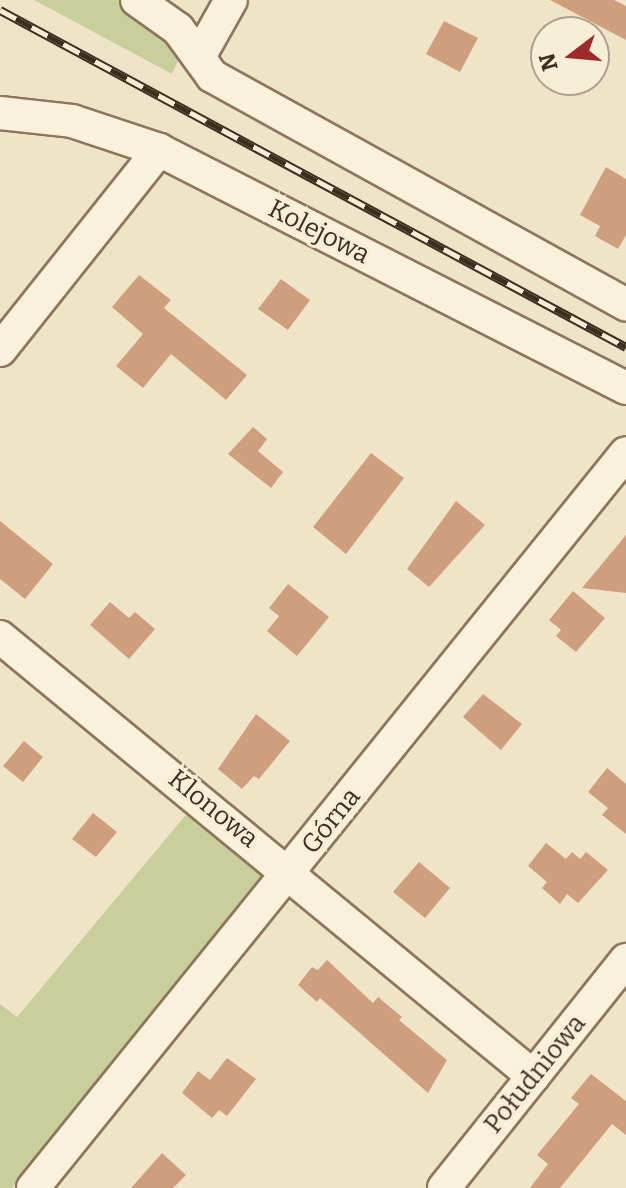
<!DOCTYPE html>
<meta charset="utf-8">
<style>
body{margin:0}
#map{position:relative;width:626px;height:1188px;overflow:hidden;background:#f0e4c8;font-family:Bitter,serif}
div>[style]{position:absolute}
.green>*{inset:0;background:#c9cf9b}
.building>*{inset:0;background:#cf9f7d}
.roads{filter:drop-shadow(2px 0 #8d765c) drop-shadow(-2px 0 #8d765c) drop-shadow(0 2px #8d765c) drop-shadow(0 -2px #8d765c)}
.minor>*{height:32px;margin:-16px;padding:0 16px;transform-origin:16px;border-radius:16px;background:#faf1dc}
.rail>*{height:9px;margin-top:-4.5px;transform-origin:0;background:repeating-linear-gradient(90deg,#f7eed8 0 18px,#3d2e20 0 36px);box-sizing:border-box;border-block:2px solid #3d2e20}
span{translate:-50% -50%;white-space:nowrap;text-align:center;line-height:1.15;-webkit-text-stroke:6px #f7eed8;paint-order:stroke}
.street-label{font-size:26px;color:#3d2e20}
.north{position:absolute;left:530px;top:16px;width:80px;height:80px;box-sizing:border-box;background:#f7eed8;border:2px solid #ada18e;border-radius:50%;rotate:254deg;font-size:22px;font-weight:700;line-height:32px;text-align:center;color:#3d2e20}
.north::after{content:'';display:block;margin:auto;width:28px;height:36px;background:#9e2a2b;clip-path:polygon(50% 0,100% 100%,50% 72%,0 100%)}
</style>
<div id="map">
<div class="green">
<div style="clip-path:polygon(34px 0,127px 0,180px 56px,172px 74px)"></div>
<div style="clip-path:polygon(190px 810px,267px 871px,12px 1188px,0 1188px,0 1004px,17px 1017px)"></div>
</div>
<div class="building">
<div style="clip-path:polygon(550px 0,614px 0,626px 6px,626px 40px)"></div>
<div style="clip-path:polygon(444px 21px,478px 38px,460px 72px,426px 54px)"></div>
<div style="clip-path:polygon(606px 167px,626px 179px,626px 235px,618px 249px,595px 236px,600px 226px,580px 215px)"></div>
<div style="clip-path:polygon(139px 275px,171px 300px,164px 308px,247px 375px,226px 400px,171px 354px,143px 388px,116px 366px,143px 334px,112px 307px)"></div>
<div style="clip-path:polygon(281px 279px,310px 300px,288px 330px,258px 309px)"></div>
<div style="clip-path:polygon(253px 427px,267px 439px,258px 451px,283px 472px,271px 488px,228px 454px)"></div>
<div style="clip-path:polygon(371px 453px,404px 478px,346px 554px,313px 527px)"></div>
<div style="clip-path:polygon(456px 501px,485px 525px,429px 587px,407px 569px)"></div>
<div style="clip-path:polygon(0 521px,53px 564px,25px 599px,0 579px)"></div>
<div style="clip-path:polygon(626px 535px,626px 593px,582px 588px)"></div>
<div style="clip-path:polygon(288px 584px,329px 617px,297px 656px,267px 631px,279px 616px,269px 608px)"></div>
<div style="clip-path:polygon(573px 591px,605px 618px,576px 652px,556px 636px,561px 630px,549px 620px)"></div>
<div style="clip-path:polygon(110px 602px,129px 618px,135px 612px,155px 629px,129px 659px,90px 625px)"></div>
<div style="clip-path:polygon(483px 694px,522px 724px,501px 750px,463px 717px)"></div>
<div style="clip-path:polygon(256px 714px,290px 741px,259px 779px,254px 776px,242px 789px,218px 769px)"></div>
<div style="clip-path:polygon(24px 741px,43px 757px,23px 782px,3px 766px)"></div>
<div style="clip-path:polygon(607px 768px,626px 784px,626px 834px,602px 815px,608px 808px,588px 792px)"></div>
<div style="clip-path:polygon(93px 813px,117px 832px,96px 857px,72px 839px)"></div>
<div style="clip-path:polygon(546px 843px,566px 859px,572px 852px,580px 859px,586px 852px,608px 870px,578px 903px,567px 894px,560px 904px,542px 888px,547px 882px,528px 866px)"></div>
<div style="clip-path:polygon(419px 862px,450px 888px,425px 918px,393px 892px)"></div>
<div style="clip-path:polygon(327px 960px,373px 1003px,378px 997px,402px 1017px,399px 1020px,447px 1060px,428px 1093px,320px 998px,317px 1002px,298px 985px,312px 967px,318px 970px)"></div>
<div style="clip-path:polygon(227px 1058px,256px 1079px,227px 1116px,219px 1110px,212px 1118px,182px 1093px,198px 1071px,210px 1080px)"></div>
<div style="clip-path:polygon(591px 1074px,626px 1101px,626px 1135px,612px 1124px,560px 1188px,530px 1188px,548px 1164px,537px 1155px,579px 1104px,571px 1098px)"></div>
<div style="clip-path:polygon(162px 1153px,186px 1175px,173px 1188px,131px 1188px)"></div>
</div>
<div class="roads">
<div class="minor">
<div style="left:137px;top:0;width:50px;rotate:35.3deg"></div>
<div style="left:178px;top:29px;width:58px;rotate:54.1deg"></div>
<div style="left:212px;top:76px;width:473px;rotate:28.9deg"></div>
<div style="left:199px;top:57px;width:65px;rotate:-60.7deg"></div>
<div style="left:0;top:113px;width:72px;rotate:6.3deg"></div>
<div style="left:72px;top:121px;width:92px;rotate:18.4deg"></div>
<div style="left:159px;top:150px;width:524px;rotate:27.01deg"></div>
<div style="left:0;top:350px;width:256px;rotate:-51.5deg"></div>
<div style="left:0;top:637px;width:691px;rotate:39.48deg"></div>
<div style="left:33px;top:1188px;width:944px;rotate:-51.1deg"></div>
<div style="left:444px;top:1188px;width:292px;rotate:-51.4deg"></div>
</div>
</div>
<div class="rail">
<div style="left:0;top:10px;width:711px;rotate:28.3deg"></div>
</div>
<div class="street-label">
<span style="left:319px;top:232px;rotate:27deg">Kolejowa</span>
<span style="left:213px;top:809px;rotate:39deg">Klonowa</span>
<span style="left:331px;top:821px;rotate:-51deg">Górna</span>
<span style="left:535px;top:1074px;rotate:-51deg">Południowa</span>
</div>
<div class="north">N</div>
</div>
